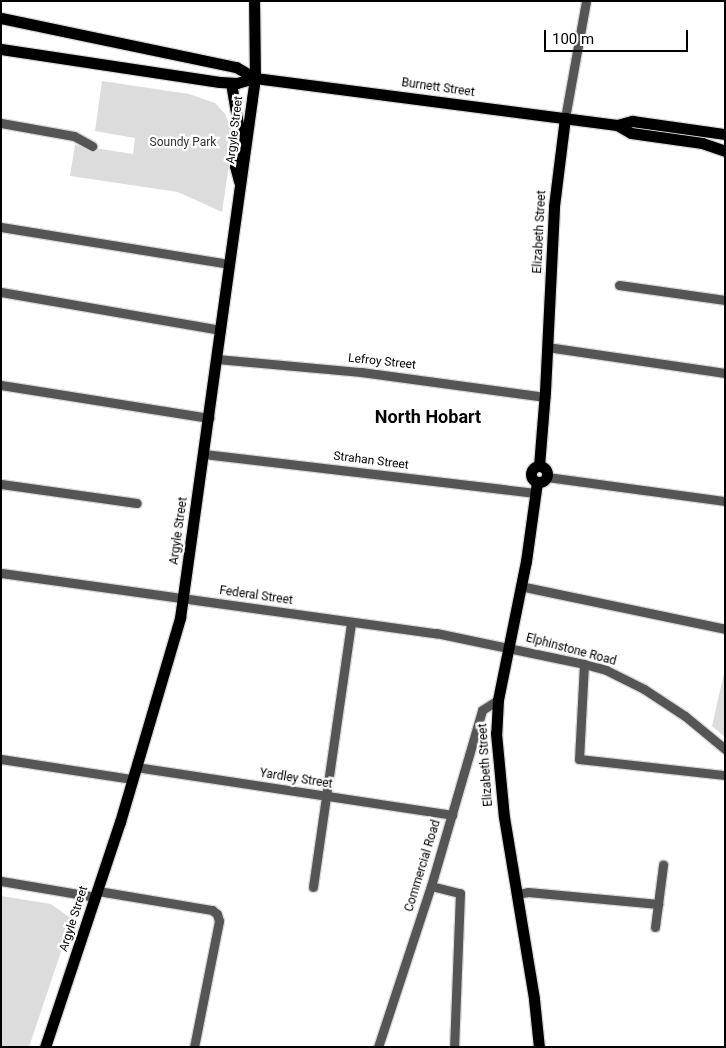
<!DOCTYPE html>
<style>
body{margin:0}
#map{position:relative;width:726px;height:1048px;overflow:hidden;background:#fff;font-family:Roboto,sans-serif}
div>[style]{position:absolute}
.green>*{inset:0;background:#dcdcdc}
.roads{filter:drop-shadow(1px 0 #dbdbdb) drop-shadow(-1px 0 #dbdbdb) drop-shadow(0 1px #dbdbdb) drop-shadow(0 -1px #dbdbdb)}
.minor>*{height:9px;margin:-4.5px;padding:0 4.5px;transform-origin:4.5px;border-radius:4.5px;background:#555}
.major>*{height:11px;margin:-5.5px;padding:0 5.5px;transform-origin:5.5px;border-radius:5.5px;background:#000}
.major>.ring{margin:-5.5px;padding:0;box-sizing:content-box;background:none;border:11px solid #000;border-radius:50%}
span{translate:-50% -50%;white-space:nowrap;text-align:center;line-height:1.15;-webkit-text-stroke:4.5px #fff;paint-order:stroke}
.street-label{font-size:12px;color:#000}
.park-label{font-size:12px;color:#333}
.district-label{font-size:18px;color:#000;font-weight:700}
.frame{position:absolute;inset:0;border:2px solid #000;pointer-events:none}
.scale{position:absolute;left:544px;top:30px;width:144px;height:22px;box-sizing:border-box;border:2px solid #000;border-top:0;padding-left:6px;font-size:15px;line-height:18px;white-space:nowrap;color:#000;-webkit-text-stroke:4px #fff;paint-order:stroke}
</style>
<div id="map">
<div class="green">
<div style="clip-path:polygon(102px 81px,189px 94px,215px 103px,225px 114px,231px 128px,232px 145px,222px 212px,178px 192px,70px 176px,75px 145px,133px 154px,135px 138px,95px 131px)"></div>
<div style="clip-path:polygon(725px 669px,725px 737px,712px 726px)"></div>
<div style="clip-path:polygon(1px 896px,51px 904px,72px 919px,29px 1047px,1px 1047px)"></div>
</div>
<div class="roads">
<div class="minor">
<div style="left:565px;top:118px;width:119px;rotate:-79.8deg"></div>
<div style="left:1px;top:123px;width:74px;rotate:10.1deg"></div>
<div style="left:74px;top:136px;width:21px;rotate:29deg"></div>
<div style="left:1px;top:227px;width:232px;rotate:9.2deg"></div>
<div style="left:619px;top:285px;width:107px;rotate:8.1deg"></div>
<div style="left:1px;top:292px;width:223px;rotate:9.8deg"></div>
<div style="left:547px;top:347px;width:180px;rotate:8.3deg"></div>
<div style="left:217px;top:359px;width:145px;rotate:5.2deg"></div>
<div style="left:361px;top:372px;width:186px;rotate:7.7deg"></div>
<div style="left:1px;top:385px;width:211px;rotate:9deg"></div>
<div style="left:204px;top:454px;width:334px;rotate:6.7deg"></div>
<div style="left:547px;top:477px;width:180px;rotate:7.7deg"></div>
<div style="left:1px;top:484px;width:137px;rotate:8deg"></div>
<div style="left:1px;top:573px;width:439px;rotate:7.9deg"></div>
<div style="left:436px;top:633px;width:151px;rotate:11.8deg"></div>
<div style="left:584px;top:664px;width:23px;rotate:15deg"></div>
<div style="left:606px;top:670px;width:42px;rotate:26.6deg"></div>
<div style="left:644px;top:689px;width:49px;rotate:33.4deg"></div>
<div style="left:685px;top:716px;width:52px;rotate:39.5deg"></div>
<div style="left:520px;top:586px;width:209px;rotate:11.8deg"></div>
<div style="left:584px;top:664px;width:95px;rotate:93deg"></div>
<div style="left:579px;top:759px;width:147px;rotate:6.3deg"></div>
<div style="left:1px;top:759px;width:133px;rotate:8.7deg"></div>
<div style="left:136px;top:767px;width:320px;rotate:8.6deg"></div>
<div style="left:1px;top:881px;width:96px;rotate:9.6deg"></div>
<div style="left:431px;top:886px;width:30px;rotate:14deg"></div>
<div style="left:460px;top:893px;width:154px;rotate:92.2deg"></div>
<div style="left:313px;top:887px;width:267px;rotate:-81.8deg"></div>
<div style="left:98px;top:891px;width:116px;rotate:9.5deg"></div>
<div style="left:212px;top:910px;width:6px;rotate:39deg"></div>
<div style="left:217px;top:914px;width:7px;rotate:74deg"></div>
<div style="left:219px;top:921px;width:128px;rotate:101.2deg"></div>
<div style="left:516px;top:894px;width:12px;rotate:-9deg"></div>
<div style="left:528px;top:892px;width:131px;rotate:5.3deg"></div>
<div style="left:655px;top:927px;width:63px;rotate:-82.6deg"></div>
<div style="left:378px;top:1047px;width:169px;rotate:-71.8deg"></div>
<div style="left:431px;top:886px;width:183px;rotate:-73.8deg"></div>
<div style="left:482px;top:710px;width:19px;rotate:-32deg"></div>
</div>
<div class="major">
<div style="left:1px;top:18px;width:240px;rotate:11.8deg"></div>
<div style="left:236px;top:67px;width:22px;rotate:30deg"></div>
<div style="left:1px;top:49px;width:221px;rotate:8.6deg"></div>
<div style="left:220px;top:82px;width:17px;rotate:3deg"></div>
<div style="left:237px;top:83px;width:19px;rotate:-16deg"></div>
<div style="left:255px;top:78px;width:365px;rotate:7.4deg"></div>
<div style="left:617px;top:125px;width:16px;rotate:30deg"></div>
<div style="left:631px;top:133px;width:72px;rotate:8deg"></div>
<div style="left:702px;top:143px;width:24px;rotate:19deg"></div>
<div style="left:231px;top:83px;width:42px;rotate:80.3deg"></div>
<div style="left:238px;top:124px;width:42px;rotate:94.1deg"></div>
<div style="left:235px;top:166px;width:16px;rotate:75deg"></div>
<div style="left:617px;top:125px;width:16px;rotate:-15deg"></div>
<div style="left:632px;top:121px;width:94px;rotate:8deg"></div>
<div style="left:539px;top:466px;width:74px;rotate:-85.4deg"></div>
<div style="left:545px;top:392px;width:186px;rotate:-87.2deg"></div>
<div style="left:554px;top:206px;width:89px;rotate:-82.9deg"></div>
<div class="ring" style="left:531px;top:466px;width:5px;height:5px"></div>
<div style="left:537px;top:482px;width:80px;rotate:97.9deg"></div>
<div style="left:526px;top:561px;width:142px;rotate:101.4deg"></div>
<div style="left:498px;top:700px;width:33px;rotate:93deg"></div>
<div style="left:496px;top:733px;width:84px;rotate:84.6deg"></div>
<div style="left:504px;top:817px;width:184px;rotate:80.6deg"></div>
<div style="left:534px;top:999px;width:48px;rotate:84.1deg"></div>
<div style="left:45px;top:1047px;width:237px;rotate:-71.6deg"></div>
<div style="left:120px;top:822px;width:213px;rotate:-73.6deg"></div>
<div style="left:180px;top:618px;width:524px;rotate:-82.1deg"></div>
<div style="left:252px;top:99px;width:21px;rotate:-82deg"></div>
<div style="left:255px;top:78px;width:77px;rotate:-90.7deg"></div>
</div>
</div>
<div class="street-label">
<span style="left:438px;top:88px;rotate:8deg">Burnett Street</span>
<span style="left:235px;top:130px;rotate:-83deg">Argyle Street</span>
<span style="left:540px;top:232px;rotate:-87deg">Elizabeth Street</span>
<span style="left:382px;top:362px;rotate:6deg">Lefroy Street</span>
<span style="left:371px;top:461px;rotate:7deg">Strahan Street</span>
<span style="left:179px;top:531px;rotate:-82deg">Argyle Street</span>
<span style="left:256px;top:596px;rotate:8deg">Federal Street</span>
<span style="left:571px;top:650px;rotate:15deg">Elphinstone Road</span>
<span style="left:486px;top:765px;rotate:-94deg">Elizabeth Street</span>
<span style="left:296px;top:779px;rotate:9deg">Yardley Street</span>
<span style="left:423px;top:866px;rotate:-73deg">Commercial Road</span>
<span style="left:74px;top:919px;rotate:-72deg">Argyle Street</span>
</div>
<div class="park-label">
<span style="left:183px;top:143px">Soundy Park</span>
</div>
<div class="district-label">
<span style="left:428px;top:417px">North Hobart</span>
</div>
<div class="frame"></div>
<div class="scale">100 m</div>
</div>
